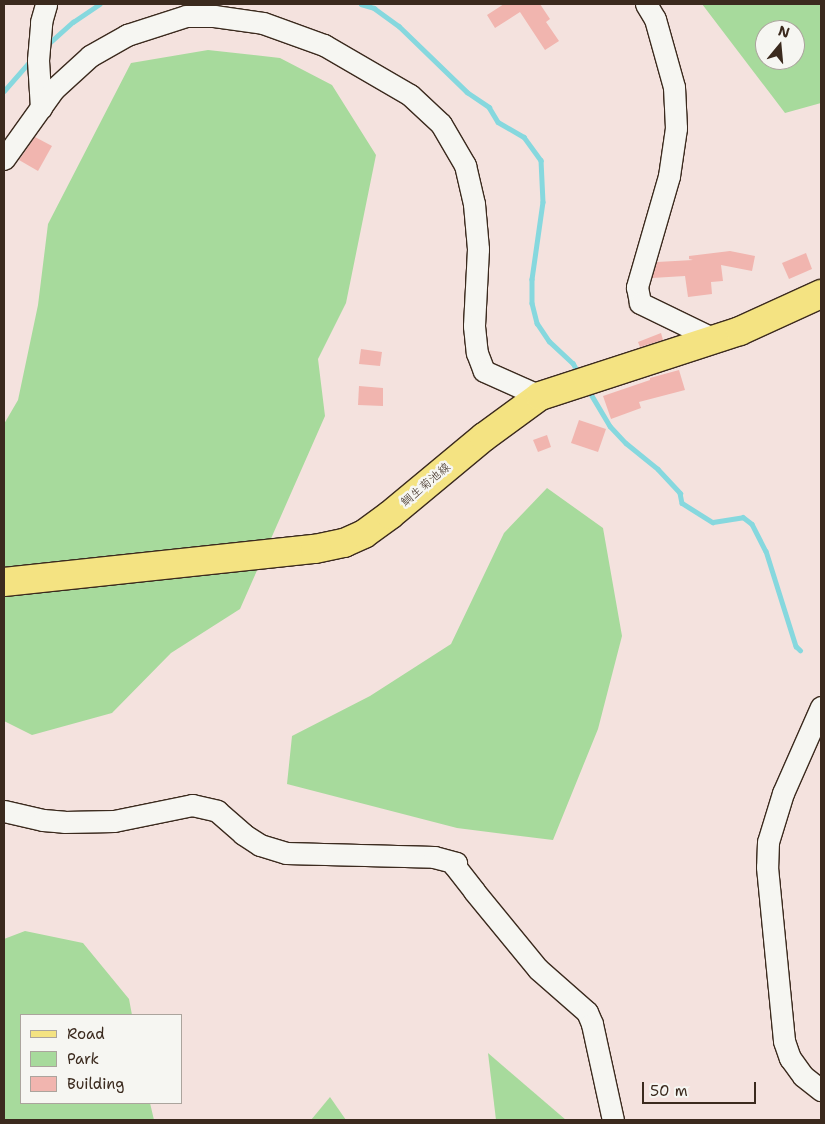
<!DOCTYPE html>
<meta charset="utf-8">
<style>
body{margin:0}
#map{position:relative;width:825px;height:1124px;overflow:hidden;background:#f4e2de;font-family:"Shantell Sans","Klee One",sans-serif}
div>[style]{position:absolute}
.green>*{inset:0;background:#a7da9c}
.stream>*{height:4.5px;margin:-2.25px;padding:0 2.25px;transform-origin:2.25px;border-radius:2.25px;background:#86d8de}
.building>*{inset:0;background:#f1b5af}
.roads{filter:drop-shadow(1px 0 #3b2a1e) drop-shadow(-1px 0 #3b2a1e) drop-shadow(0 1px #3b2a1e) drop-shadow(0 -1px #3b2a1e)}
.minor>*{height:21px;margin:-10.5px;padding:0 10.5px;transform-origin:10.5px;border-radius:10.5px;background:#f6f6f2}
.major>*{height:28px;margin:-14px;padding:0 14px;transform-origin:14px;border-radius:14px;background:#f4e382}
span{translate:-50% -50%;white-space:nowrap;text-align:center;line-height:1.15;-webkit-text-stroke:5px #f6f6f2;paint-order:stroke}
.street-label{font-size:12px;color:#3b2a1e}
.frame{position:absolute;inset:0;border:5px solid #3b2a1e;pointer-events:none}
.legend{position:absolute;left:20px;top:1014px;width:162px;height:90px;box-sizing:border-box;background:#f6f6f2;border:1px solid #aba49d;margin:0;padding:6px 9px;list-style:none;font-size:15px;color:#3b2a1e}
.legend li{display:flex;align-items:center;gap:10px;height:25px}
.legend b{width:25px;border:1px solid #aba49d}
.north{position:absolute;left:755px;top:20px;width:50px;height:50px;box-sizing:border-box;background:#f6f6f2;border:1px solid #aba49d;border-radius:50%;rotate:17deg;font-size:14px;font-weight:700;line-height:20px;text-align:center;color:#3b2a1e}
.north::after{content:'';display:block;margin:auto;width:18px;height:22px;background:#3b2a1e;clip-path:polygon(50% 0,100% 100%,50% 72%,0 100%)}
.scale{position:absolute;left:642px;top:1082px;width:114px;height:22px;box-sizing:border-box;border:2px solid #3b2a1e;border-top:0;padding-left:6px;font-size:15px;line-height:18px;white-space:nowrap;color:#3b2a1e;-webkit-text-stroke:4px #f6f6f2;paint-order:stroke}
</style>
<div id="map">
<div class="green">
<div style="clip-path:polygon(evenodd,702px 4px,821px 4px,821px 103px,785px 113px,702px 4px,765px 30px,795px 30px,795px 60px,765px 60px,765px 30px)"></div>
<div style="clip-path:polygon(208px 50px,280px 58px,332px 85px,376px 155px,346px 303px,318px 359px,325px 416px,240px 609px,171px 653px,112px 713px,32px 735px,4px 721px,4px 424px,18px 400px,38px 305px,48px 224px,131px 63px)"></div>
<div style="clip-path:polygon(547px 488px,603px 528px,622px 636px,598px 729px,553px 840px,457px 828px,287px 784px,292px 736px,370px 696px,451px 644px,504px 533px)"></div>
<div style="clip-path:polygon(25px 931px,83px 943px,129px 999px,132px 1015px,21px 1015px,21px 1103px,150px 1103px,154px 1120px,4px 1120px,4px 939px)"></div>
<div style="clip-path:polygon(488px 1053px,566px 1120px,496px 1120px)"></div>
<div style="clip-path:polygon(330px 1097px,346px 1120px,311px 1120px)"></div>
</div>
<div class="stream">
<div style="left:361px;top:4px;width:14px;rotate:17deg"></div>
<div style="left:374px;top:8px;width:31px;rotate:36deg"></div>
<div style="left:399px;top:26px;width:95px;rotate:44.1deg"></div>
<div style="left:467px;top:92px;width:27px;rotate:34deg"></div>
<div style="left:489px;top:107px;width:17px;rotate:59deg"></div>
<div style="left:498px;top:122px;width:30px;rotate:30deg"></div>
<div style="left:524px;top:137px;width:29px;rotate:54deg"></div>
<div style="left:541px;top:160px;width:42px;rotate:87.3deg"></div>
<div style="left:543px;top:202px;width:78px;rotate:98.1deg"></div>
<div style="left:532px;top:279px;width:24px;rotate:90deg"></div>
<div style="left:532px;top:303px;width:21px;rotate:76deg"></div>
<div style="left:537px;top:323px;width:22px;rotate:56deg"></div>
<div style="left:549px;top:341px;width:33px;rotate:43deg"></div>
<div style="left:573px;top:363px;width:13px;rotate:61deg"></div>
<div style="left:46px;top:46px;width:36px;rotate:-42deg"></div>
<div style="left:73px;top:22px;width:32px;rotate:-34deg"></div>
<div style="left:4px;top:91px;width:41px;rotate:-48.9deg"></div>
<div style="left:588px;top:389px;width:43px;rotate:59.3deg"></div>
<div style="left:610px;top:426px;width:23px;rotate:47deg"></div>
<div style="left:626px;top:443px;width:41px;rotate:39.1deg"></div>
<div style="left:658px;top:469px;width:33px;rotate:47deg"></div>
<div style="left:680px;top:493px;width:10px;rotate:79deg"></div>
<div style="left:682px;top:503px;width:36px;rotate:32deg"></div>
<div style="left:713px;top:522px;width:30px;rotate:-9deg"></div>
<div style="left:743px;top:517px;width:11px;rotate:38deg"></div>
<div style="left:752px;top:524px;width:30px;rotate:63deg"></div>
<div style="left:766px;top:551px;width:100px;rotate:72.5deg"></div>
<div style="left:796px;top:646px;width:6px;rotate:45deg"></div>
</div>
<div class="building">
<div style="clip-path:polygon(504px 4px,540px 4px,550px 19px,546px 22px,559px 41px,545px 50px,520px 12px,495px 28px,487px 15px)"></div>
<div style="clip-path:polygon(35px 137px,52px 146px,38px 171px,19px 160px)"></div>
<div style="clip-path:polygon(730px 251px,755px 256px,752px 271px,721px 265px,723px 281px,711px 282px,712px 294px,688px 297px,685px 276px,652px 278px,657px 262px,693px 260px,689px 259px,689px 256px)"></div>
<div style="clip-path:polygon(806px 253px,812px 269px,789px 279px,782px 263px)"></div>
<div style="clip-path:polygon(661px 333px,663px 340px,640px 347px,638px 342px)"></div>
<div style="clip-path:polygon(361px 349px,382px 352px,380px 366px,359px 364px)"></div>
<div style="clip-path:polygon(679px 370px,685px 390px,639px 402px,641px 408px,611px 419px,603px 396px,650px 380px,650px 378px)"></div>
<div style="clip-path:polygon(359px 386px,383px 388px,383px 406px,358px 405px)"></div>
<div style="clip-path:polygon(579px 420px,606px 429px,598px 452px,571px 443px)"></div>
<div style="clip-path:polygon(547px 435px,551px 447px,538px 452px,533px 440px)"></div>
</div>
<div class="roads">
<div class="minor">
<div style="left:646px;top:4px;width:17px;rotate:59deg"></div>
<div style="left:655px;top:19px;width:71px;rotate:74.4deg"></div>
<div style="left:674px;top:87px;width:41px;rotate:87.2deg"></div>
<div style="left:676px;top:128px;width:49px;rotate:98.3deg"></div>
<div style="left:669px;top:176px;width:116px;rotate:106.1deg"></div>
<div style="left:637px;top:287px;width:16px;rotate:79deg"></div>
<div style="left:640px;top:303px;width:82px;rotate:25.9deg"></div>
<div style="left:41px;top:108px;width:48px;rotate:-93.6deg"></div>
<div style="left:38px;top:60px;width:38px;rotate:-85deg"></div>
<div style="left:41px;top:22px;width:19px;rotate:-74deg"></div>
<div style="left:4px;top:159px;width:86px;rotate:-54.5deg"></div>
<div style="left:54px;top:89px;width:49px;rotate:-42.5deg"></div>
<div style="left:90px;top:56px;width:43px;rotate:-29.6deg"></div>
<div style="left:127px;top:35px;width:62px;rotate:-17.9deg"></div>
<div style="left:186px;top:16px;width:28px"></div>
<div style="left:214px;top:16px;width:49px;rotate:8.1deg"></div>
<div style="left:263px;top:23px;width:65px;rotate:19.8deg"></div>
<div style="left:324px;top:45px;width:99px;rotate:30.2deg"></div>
<div style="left:410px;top:95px;width:42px;rotate:43.1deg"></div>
<div style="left:441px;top:124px;width:48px;rotate:59.7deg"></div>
<div style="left:465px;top:165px;width:40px;rotate:77deg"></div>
<div style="left:474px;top:204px;width:45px;rotate:84.9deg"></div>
<div style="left:478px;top:249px;width:77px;rotate:93deg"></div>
<div style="left:474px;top:326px;width:27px;rotate:84deg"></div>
<div style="left:477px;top:353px;width:19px;rotate:69deg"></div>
<div style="left:484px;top:371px;width:61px;rotate:24.1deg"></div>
<div style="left:821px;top:707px;width:94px;rotate:113.8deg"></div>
<div style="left:783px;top:793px;width:51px;rotate:107deg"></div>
<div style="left:768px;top:842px;width:25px;rotate:92deg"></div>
<div style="left:767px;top:867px;width:175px;rotate:84.4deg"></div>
<div style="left:784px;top:1041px;width:18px;rotate:71deg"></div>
<div style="left:790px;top:1058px;width:22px;rotate:54deg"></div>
<div style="left:803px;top:1076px;width:23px;rotate:38deg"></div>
<div style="left:4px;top:811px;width:40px;rotate:13deg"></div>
<div style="left:43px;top:820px;width:21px;rotate:5deg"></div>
<div style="left:64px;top:822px;width:50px;rotate:-1.1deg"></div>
<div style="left:114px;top:821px;width:80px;rotate:-11.6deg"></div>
<div style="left:192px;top:805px;width:26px;rotate:13deg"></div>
<div style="left:217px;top:811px;width:35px;rotate:41deg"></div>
<div style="left:243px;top:834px;width:20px;rotate:33deg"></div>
<div style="left:260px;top:845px;width:27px;rotate:17deg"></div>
<div style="left:286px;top:853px;width:148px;rotate:1.5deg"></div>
<div style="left:434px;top:857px;width:23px;rotate:15deg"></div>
<div style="left:456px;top:863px;width:3px;rotate:135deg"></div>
<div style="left:454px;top:865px;width:33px;rotate:52deg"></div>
<div style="left:474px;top:891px;width:101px;rotate:50.6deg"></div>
<div style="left:538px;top:969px;width:65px;rotate:41.3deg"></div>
<div style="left:587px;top:1012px;width:13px;rotate:67deg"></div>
<div style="left:592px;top:1024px;width:98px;rotate:77.7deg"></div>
</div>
<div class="major">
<div style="left:4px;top:582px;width:313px;rotate:-6.1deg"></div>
<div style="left:315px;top:549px;width:30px;rotate:-12deg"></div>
<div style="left:344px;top:543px;width:22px;rotate:-24deg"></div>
<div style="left:364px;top:534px;width:32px;rotate:-36deg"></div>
<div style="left:390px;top:515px;width:122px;rotate:-39.7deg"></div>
<div style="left:484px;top:437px;width:69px;rotate:-36.2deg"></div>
<div style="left:540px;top:396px;width:210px;rotate:-18deg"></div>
<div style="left:740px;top:331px;width:89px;rotate:-24.6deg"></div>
</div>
</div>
<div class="street-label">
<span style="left:426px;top:485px;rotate:-40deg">鯛生菊池線</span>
</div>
<div class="frame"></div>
<ul class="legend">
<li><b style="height:6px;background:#f4e382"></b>Road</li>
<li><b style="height:14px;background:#a7da9c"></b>Park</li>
<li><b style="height:14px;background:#f1b5af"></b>Building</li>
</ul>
<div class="north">N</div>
<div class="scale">50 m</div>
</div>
